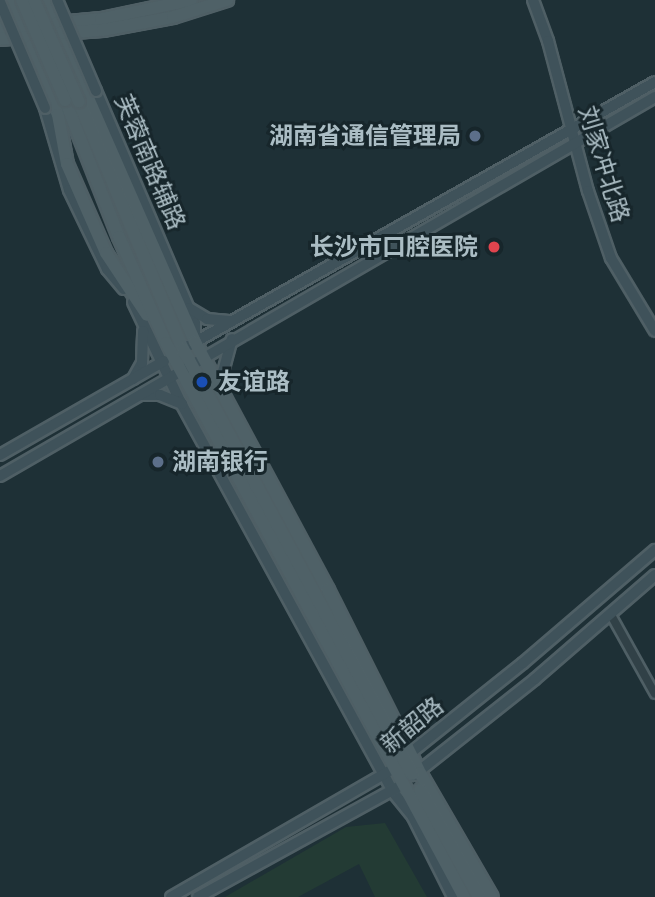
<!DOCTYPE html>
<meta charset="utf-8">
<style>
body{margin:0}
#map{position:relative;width:655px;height:897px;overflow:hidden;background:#1e3036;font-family:Arial,"Noto Sans SC",sans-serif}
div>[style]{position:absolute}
.green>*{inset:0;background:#233b34}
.roads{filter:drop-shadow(2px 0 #4f5f65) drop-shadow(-2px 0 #4f5f65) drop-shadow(0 2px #4f5f65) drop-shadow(0 -2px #4f5f65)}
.street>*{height:8px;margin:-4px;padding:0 4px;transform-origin:4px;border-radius:4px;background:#314147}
.secondary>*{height:10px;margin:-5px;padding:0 5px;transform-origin:5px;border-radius:5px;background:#3f525a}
.primary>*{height:12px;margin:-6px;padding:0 6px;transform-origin:6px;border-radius:6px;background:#4f6167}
.bridges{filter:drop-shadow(2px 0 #4f5f65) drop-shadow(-2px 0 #4f5f65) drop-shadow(0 2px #4f5f65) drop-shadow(0 -2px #4f5f65)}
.secondary-bridge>*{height:10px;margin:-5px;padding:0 5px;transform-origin:5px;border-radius:5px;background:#3f525a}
.primary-bridge>*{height:12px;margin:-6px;padding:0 6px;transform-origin:6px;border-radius:6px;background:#4f6167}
.dots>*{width:19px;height:19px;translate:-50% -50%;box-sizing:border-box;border:4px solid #17262b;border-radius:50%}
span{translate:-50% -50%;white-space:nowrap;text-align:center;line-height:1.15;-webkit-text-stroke:6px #17262b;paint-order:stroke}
.poi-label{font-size:24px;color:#abbdc4;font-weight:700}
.right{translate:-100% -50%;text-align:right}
.left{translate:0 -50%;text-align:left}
.street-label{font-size:24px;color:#abbdc4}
</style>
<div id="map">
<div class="green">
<div style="clip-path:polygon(385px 823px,427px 897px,375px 897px,359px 864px,298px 897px,225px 897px,346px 827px)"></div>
</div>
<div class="roads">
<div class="street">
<div style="left:611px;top:615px;width:90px;rotate:60.9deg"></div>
</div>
<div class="secondary">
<div style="left:533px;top:0;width:44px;rotate:69.9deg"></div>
<div style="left:548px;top:41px;width:155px;rotate:75.1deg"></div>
<div style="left:588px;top:191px;width:71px;rotate:71.1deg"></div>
<div style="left:611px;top:258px;width:85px;rotate:58.9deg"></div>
<div style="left:96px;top:91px;width:252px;rotate:66.9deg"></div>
<div style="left:195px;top:323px;width:18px;rotate:90deg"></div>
<div style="left:45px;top:108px;width:85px;rotate:73.7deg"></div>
<div style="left:69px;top:190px;width:88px;rotate:64.3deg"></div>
<div style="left:107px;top:269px;width:26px;rotate:50deg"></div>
<div style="left:133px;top:302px;width:110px;rotate:64.6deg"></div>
<div style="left:180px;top:401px;width:445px;rotate:61.4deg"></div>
<div style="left:393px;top:792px;width:32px;rotate:51deg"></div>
<div style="left:413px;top:817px;width:89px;rotate:63.4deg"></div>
<div style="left:189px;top:308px;width:21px;rotate:31deg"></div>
<div style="left:207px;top:319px;width:25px;rotate:5deg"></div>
<div style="left:190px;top:345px;width:534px;rotate:-29.49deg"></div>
<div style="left:133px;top:379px;width:18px;rotate:-61deg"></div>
<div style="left:142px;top:363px;width:32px;rotate:-88deg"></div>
<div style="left:222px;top:393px;width:21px;rotate:-87deg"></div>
<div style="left:223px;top:372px;width:34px;rotate:-75deg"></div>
<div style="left:141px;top:395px;width:19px"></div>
<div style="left:160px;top:395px;width:24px;rotate:22deg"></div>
<div style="left:0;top:455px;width:189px;rotate:-29.8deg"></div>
<div style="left:0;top:476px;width:757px;rotate:-30.05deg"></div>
<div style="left:404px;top:758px;width:152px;rotate:-38.6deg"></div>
<div style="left:523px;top:663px;width:174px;rotate:-40.6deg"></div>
<div style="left:414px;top:775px;width:154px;rotate:-38.4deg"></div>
<div style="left:535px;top:679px;width:159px;rotate:-40.9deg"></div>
<div style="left:171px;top:897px;width:252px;rotate:-30deg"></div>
<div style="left:198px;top:897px;width:228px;rotate:-28.8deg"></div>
</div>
<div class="primary">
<div style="left:9px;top:0;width:125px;rotate:66.9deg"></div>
<div style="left:58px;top:115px;width:50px;rotate:79.6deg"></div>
<div style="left:67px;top:164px;width:97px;rotate:66.3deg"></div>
<div style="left:106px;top:253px;width:74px;rotate:56.5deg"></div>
<div style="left:45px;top:0;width:373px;rotate:66.3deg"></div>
<div style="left:195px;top:342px;width:281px;rotate:61.8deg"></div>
<div style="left:328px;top:590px;width:205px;rotate:63.3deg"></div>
<div style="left:420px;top:773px;width:143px;rotate:59.9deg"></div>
<div style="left:57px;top:23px;width:44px;rotate:-5.2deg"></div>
<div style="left:101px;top:19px;width:92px;rotate:-11.9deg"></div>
<div style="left:0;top:28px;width:22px;rotate:-5deg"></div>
<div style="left:60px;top:33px;width:43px;rotate:-4deg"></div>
<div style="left:103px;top:30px;width:71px;rotate:-10.5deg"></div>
<div style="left:173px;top:17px;width:57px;rotate:-17.5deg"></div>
<div style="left:0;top:39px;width:24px;rotate:-5deg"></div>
<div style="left:65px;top:100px;width:147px;rotate:68.5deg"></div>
<div style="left:119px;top:237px;width:116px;rotate:66.1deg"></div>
<div style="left:166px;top:343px;width:629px;rotate:61.72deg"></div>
<div style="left:79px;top:102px;width:268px;rotate:67.2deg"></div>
<div style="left:183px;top:349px;width:483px;rotate:61.7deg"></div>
<div style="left:420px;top:790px;width:122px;rotate:61.1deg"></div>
</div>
</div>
<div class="bridges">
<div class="secondary-bridge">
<div style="left:57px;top:0;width:99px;rotate:66.8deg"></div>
<div style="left:0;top:2px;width:115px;rotate:67deg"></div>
</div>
<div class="primary-bridge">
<div style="left:22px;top:0;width:109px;rotate:66.7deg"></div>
<div style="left:34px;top:0;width:111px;rotate:66.2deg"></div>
</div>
</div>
<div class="dots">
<div style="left:475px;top:136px;background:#5c6f8a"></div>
<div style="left:494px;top:247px;background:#e0444e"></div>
<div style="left:202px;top:382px;background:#1a4fb4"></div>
<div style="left:158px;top:462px;background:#5c6f8a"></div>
</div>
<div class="poi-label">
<span class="right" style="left:461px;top:136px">湖南省通信管理局</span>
<span class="right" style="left:478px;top:247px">长沙市口腔医院</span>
<span class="left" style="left:218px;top:382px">友谊路</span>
<span class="left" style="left:172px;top:462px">湖南银行</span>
</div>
<div class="street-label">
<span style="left:150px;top:162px;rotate:67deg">芙蓉南路辅路</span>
<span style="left:604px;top:164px;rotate:73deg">刘家冲北路</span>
<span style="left:412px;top:725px;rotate:-39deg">新韶路</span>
</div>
</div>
